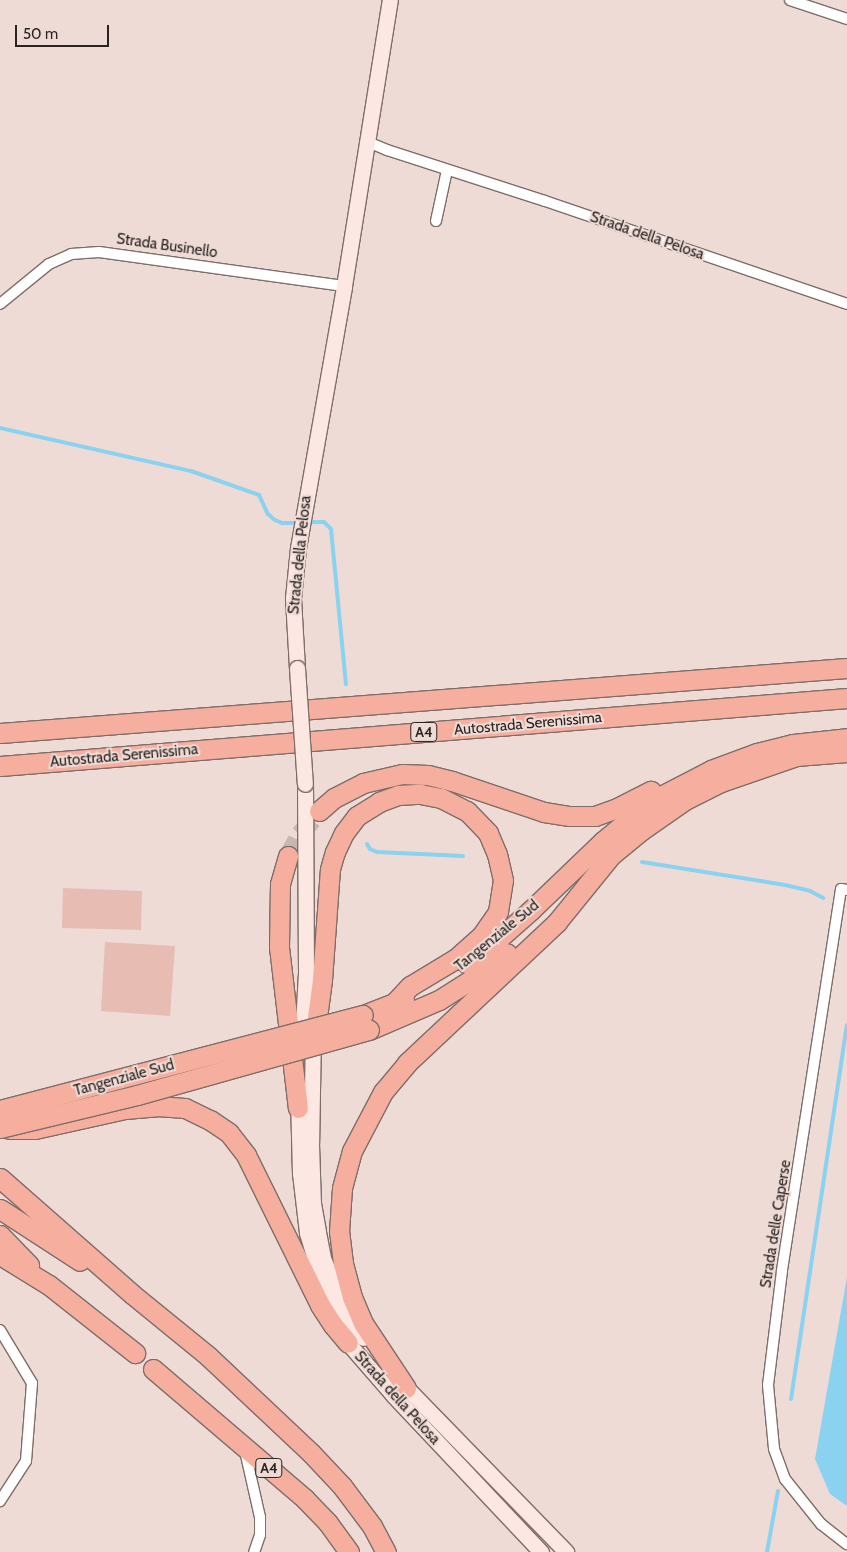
<!DOCTYPE html>
<style>
body{margin:0}
#map{position:relative;width:847px;height:1552px;overflow:hidden;background:#eedbd6;font-family:Cabin,sans-serif}
div>[style]{position:absolute}
.green>*{inset:0;background:#e7bcb2}
.water>*{inset:0;background:#8bd2f0}
.stream>*{height:4px;margin:-2px;padding:0 2px;transform-origin:2px;border-radius:2px;background:#8bd2f0}
.highway-tunnel>*{height:19px;margin-top:-9.5px;transform-origin:0;background:repeating-linear-gradient(90deg,#c7b6b2 0 19px,transparent 0 28px)}
.roads{filter:drop-shadow(1px 0 #7e6d69) drop-shadow(-1px 0 #7e6d69) drop-shadow(0 1px #7e6d69) drop-shadow(0 -1px #7e6d69)}
.street>*{height:10px;margin:-5px;padding:0 5px;transform-origin:5px;border-radius:5px;background:#fff}
.secondary>*{height:15px;margin:-7.5px;padding:0 7.5px;transform-origin:7.5px;border-radius:7.5px;background:#fce7e2}
.highway>*{height:19px;margin:-9.5px;padding:0 9.5px;transform-origin:9.5px;border-radius:9.5px;background:#f6af9f}
.bridges{filter:drop-shadow(1px 0 #7e6d69) drop-shadow(-1px 0 #7e6d69) drop-shadow(0 1px #7e6d69) drop-shadow(0 -1px #7e6d69)}
.secondary-bridge>*{height:15px;margin:-7.5px;padding:0 7.5px;transform-origin:7.5px;border-radius:7.5px;background:#fce7e2}
.highway-bridge>*{height:19px;margin:-9.5px;padding:0 9.5px;transform-origin:9.5px;border-radius:9.5px;background:#f6af9f}
span{translate:-50% -50%;white-space:nowrap;text-align:center;line-height:1.15;-webkit-text-stroke:4px #eedbd6;paint-order:stroke}
.shield-label span{padding:1px 4px;background:#eedbd6;border:1px solid;border-radius:4px;-webkit-text-stroke-width:0}
.shield-label{font-size:14px;color:#2a2321;font-weight:700}
.street-label{font-size:15px;color:#2a2321}
.scale{position:absolute;left:15px;top:25px;width:94px;height:22px;box-sizing:border-box;border:2px solid #2a2321;border-top:0;padding-left:6px;font-size:15px;line-height:18px;white-space:nowrap;color:#2a2321;-webkit-text-stroke:4px #eedbd6;paint-order:stroke}
</style>
<div id="map">
<div class="green">
<div style="clip-path:polygon(63px 888px,142px 891px,141px 930px,62px 928px)"></div>
<div style="clip-path:polygon(105px 942px,175px 946px,170px 1016px,101px 1011px)"></div>
</div>
<div class="water">
<div style="clip-path:polygon(847px 1277px,847px 1506px,830px 1494px,815px 1459px)"></div>
</div>
<div class="stream">
<div style="left:0;top:428px;width:196px;rotate:12.7deg"></div>
<div style="left:191px;top:471px;width:72px;rotate:19.4deg"></div>
<div style="left:259px;top:495px;width:21px;rotate:65deg"></div>
<div style="left:268px;top:514px;width:9px;rotate:41deg"></div>
<div style="left:275px;top:520px;width:8px;rotate:23deg"></div>
<div style="left:282px;top:523px;width:16px"></div>
<div style="left:305px;top:522px;width:19px"></div>
<div style="left:324px;top:522px;width:10px;rotate:45deg"></div>
<div style="left:331px;top:529px;width:156px;rotate:84.5deg"></div>
<div style="left:367px;top:844px;width:6px;rotate:59deg"></div>
<div style="left:370px;top:849px;width:8px;rotate:23deg"></div>
<div style="left:377px;top:852px;width:86px;rotate:2.7deg"></div>
<div style="left:642px;top:862px;width:145px;rotate:9.1deg"></div>
<div style="left:785px;top:885px;width:26px;rotate:13deg"></div>
<div style="left:810px;top:891px;width:15px;rotate:28deg"></div>
<div style="left:791px;top:1399px;width:378px;rotate:-81.5deg"></div>
<div style="left:767px;top:1552px;width:62px;rotate:-79.8deg"></div>
</div>
<div class="highway-tunnel">
<div style="left:288px;top:856px;width:25px;rotate:-61deg"></div>
<div style="left:300px;top:834px;width:30px;rotate:-50deg"></div>
</div>
<div class="roads">
<div class="street">
<div style="left:790px;top:0;width:60px;rotate:18.4deg"></div>
<div style="left:368px;top:142px;width:21px;rotate:23deg"></div>
<div style="left:387px;top:150px;width:166px;rotate:17.9deg"></div>
<div style="left:545px;top:201px;width:319px;rotate:18.8deg"></div>
<div style="left:436px;top:221px;width:52px;rotate:-77.8deg"></div>
<div style="left:0;top:304px;width:63px;rotate:-39.2deg"></div>
<div style="left:49px;top:264px;width:24px;rotate:-24deg"></div>
<div style="left:71px;top:254px;width:28px;rotate:-4deg"></div>
<div style="left:99px;top:252px;width:247px;rotate:7.9deg"></div>
<div style="left:847px;top:890px;width:6px;rotate:-171deg"></div>
<div style="left:841px;top:889px;width:387px;rotate:98.8deg"></div>
<div style="left:782px;top:1271px;width:115px;rotate:97deg"></div>
<div style="left:768px;top:1385px;width:64px;rotate:84.6deg"></div>
<div style="left:774px;top:1449px;width:32px;rotate:70deg"></div>
<div style="left:785px;top:1479px;width:58px;rotate:51.3deg"></div>
<div style="left:821px;top:1524px;width:33px;rotate:38deg"></div>
<div style="left:0;top:1330px;width:62px;rotate:58.9deg"></div>
<div style="left:32px;top:1383px;width:78px;rotate:94.4deg"></div>
<div style="left:26px;top:1461px;width:48px;rotate:123deg"></div>
<div style="left:245px;top:1451px;width:68px;rotate:77.2deg"></div>
<div style="left:260px;top:1517px;width:18px;rotate:90deg"></div>
<div style="left:260px;top:1535px;width:18px;rotate:109deg"></div>
</div>
<div class="secondary">
<div style="left:297px;top:668px;width:70px;rotate:-93.3deg"></div>
<div style="left:293px;top:598px;width:50px;rotate:-84.3deg"></div>
<div style="left:298px;top:548px;width:266px;rotate:-80deg"></div>
<div style="left:344px;top:286px;width:290px;rotate:-80.9deg"></div>
<div style="left:313px;top:1034px;width:110px;rotate:91deg"></div>
<div style="left:311px;top:1144px;width:59px;rotate:88.1deg"></div>
<div style="left:313px;top:1203px;width:29px;rotate:80deg"></div>
<div style="left:318px;top:1232px;width:26px;rotate:79deg"></div>
<div style="left:323px;top:1258px;width:31px;rotate:68deg"></div>
<div style="left:335px;top:1287px;width:58px;rotate:61.2deg"></div>
<div style="left:302px;top:1042px;width:69px;rotate:-86.7deg"></div>
<div style="left:306px;top:973px;width:189px;rotate:-90.3deg"></div>
<div style="left:298px;top:1097px;width:76px;rotate:88.5deg"></div>
<div style="left:300px;top:1173px;width:60px;rotate:83.3deg"></div>
<div style="left:307px;top:1233px;width:59px;rotate:73.1deg"></div>
<div style="left:324px;top:1289px;width:59px;rotate:66deg"></div>
<div style="left:348px;top:1343px;width:69px;rotate:49.1deg"></div>
<div style="left:393px;top:1395px;width:216px;rotate:46.7deg"></div>
<div style="left:399px;top:1380px;width:240px;rotate:45.8deg"></div>
</div>
<div class="highway">
<div style="left:0;top:733px;width:849px;rotate:-4.39deg"></div>
<div style="left:0;top:766px;width:850px;rotate:-4.59deg"></div>
<div style="left:319px;top:811px;width:20px;rotate:-41deg"></div>
<div style="left:334px;top:798px;width:33px;rotate:-27deg"></div>
<div style="left:363px;top:783px;width:40px;rotate:-13deg"></div>
<div style="left:402px;top:774px;width:26px;rotate:2deg"></div>
<div style="left:428px;top:775px;width:25px;rotate:14deg"></div>
<div style="left:452px;top:781px;width:97px;rotate:18.6deg"></div>
<div style="left:544px;top:812px;width:26px;rotate:9deg"></div>
<div style="left:570px;top:816px;width:25px"></div>
<div style="left:595px;top:816px;width:23px;rotate:-20deg"></div>
<div style="left:617px;top:808px;width:38px;rotate:-27deg"></div>
<div style="left:288px;top:856px;width:29px;rotate:106deg"></div>
<div style="left:280px;top:884px;width:63px;rotate:90.9deg"></div>
<div style="left:279px;top:947px;width:162px;rotate:83.3deg"></div>
<div style="left:603px;top:862px;width:50px;rotate:-39.4deg"></div>
<div style="left:642px;top:830px;width:52px;rotate:-34.9deg"></div>
<div style="left:685px;top:800px;width:40px;rotate:-26.6deg"></div>
<div style="left:721px;top:782px;width:79px;rotate:-19.1deg"></div>
<div style="left:796px;top:756px;width:51px;rotate:-4.5deg"></div>
<div style="left:466px;top:963px;width:36px;rotate:-36deg"></div>
<div style="left:495px;top:942px;width:48px;rotate:-41.6deg"></div>
<div style="left:531px;top:910px;width:100px;rotate:-43.8deg"></div>
<div style="left:603px;top:841px;width:52px;rotate:-39.5deg"></div>
<div style="left:643px;top:808px;width:24px;rotate:-33deg"></div>
<div style="left:663px;top:795px;width:54px;rotate:-27.5deg"></div>
<div style="left:711px;top:770px;width:49px;rotate:-20.3deg"></div>
<div style="left:757px;top:753px;width:37px;rotate:-14deg"></div>
<div style="left:793px;top:744px;width:54px;rotate:-6.3deg"></div>
<div style="left:363px;top:1015px;width:44px;rotate:-21.3deg"></div>
<div style="left:369px;top:1030px;width:76px;rotate:-23.2deg"></div>
<div style="left:439px;top:1000px;width:62px;rotate:-32.4deg"></div>
<div style="left:491px;top:967px;width:21px;rotate:-41deg"></div>
<div style="left:314px;top:1040px;width:61px;rotate:-82.4deg"></div>
<div style="left:322px;top:980px;width:111px;rotate:-85.9deg"></div>
<div style="left:330px;top:869px;width:18px;rotate:-74deg"></div>
<div style="left:335px;top:852px;width:21px;rotate:-65deg"></div>
<div style="left:344px;top:833px;width:21px;rotate:-53deg"></div>
<div style="left:357px;top:816px;width:26px;rotate:-32deg"></div>
<div style="left:379px;top:802px;width:20px;rotate:-20deg"></div>
<div style="left:398px;top:795px;width:22px;rotate:-3deg"></div>
<div style="left:420px;top:794px;width:21px;rotate:11deg"></div>
<div style="left:441px;top:798px;width:29px;rotate:27deg"></div>
<div style="left:467px;top:811px;width:30px;rotate:46deg"></div>
<div style="left:488px;top:833px;width:23px;rotate:67deg"></div>
<div style="left:497px;top:854px;width:27px;rotate:77deg"></div>
<div style="left:503px;top:880px;width:32px;rotate:99deg"></div>
<div style="left:498px;top:912px;width:28px;rotate:125deg"></div>
<div style="left:482px;top:935px;width:36px;rotate:138deg"></div>
<div style="left:455px;top:959px;width:52px;rotate:149deg"></div>
<div style="left:410px;top:986px;width:25px;rotate:133deg"></div>
<div style="left:9px;top:1129px;width:26px"></div>
<div style="left:35px;top:1129px;width:92px;rotate:-12.5deg"></div>
<div style="left:125px;top:1109px;width:32px;rotate:-5deg"></div>
<div style="left:157px;top:1106px;width:28px;rotate:4deg"></div>
<div style="left:185px;top:1108px;width:28px;rotate:26deg"></div>
<div style="left:210px;top:1120px;width:23px;rotate:34deg"></div>
<div style="left:229px;top:1133px;width:28px;rotate:52deg"></div>
<div style="left:246px;top:1155px;width:167px;rotate:63.7deg"></div>
<div style="left:320px;top:1305px;width:24px;rotate:57deg"></div>
<div style="left:333px;top:1325px;width:23px;rotate:50deg"></div>
<div style="left:0;top:1178px;width:176px;rotate:41.3deg"></div>
<div style="left:132px;top:1294px;width:98px;rotate:39.2deg"></div>
<div style="left:208px;top:1356px;width:141px;rotate:43.3deg"></div>
<div style="left:311px;top:1453px;width:45px;rotate:46.8deg"></div>
<div style="left:342px;top:1486px;width:50px;rotate:53.1deg"></div>
<div style="left:372px;top:1526px;width:30px;rotate:62deg"></div>
<div style="left:0;top:1209px;width:95px;rotate:33deg"></div>
<div style="left:0;top:1235px;width:42px;rotate:46deg"></div>
<div style="left:0;top:1255px;width:57px;rotate:31.5deg"></div>
<div style="left:49px;top:1285px;width:110px;rotate:38.3deg"></div>
<div style="left:153px;top:1369px;width:200px;rotate:40.5deg"></div>
<div style="left:305px;top:1499px;width:33px;rotate:46deg"></div>
<div style="left:328px;top:1523px;width:36px;rotate:54deg"></div>
<div style="left:406px;top:1388px;width:78px;rotate:-123.5deg"></div>
<div style="left:363px;top:1323px;width:28px;rotate:-113deg"></div>
<div style="left:352px;top:1297px;width:35px;rotate:-105deg"></div>
<div style="left:343px;top:1263px;width:31px;rotate:-97deg"></div>
<div style="left:339px;top:1232px;width:44px;rotate:-86.1deg"></div>
<div style="left:342px;top:1188px;width:38px;rotate:-75deg"></div>
<div style="left:352px;top:1151px;width:67px;rotate:-62.3deg"></div>
<div style="left:383px;top:1092px;width:38px;rotate:-50deg"></div>
<div style="left:407px;top:1063px;width:206px;rotate:-43.2deg"></div>
<div style="left:557px;top:922px;width:87px;rotate:-51deg"></div>
</div>
</div>
<div class="bridges">
<div class="secondary-bridge">
<div style="left:297px;top:668px;width:116px;rotate:86.1deg"></div>
</div>
<div class="highway-bridge">
<div style="left:0;top:1110px;width:375px;rotate:-14.7deg"></div>
<div style="left:0;top:1128px;width:141px;rotate:-13.5deg"></div>
<div style="left:137px;top:1095px;width:241px;rotate:-15.7deg"></div>
</div>
</div>
<div class="shield-label">
<span style="left:424px;top:732px">A4</span>
<span style="left:269px;top:1468px">A4</span>
</div>
<div class="street-label">
<span style="left:647px;top:236px;rotate:19deg">Strada della Pelosa</span>
<span style="left:167px;top:246px;rotate:8deg">Strada Businello</span>
<span style="left:300px;top:555px;rotate:-84deg">Strada della Pelosa</span>
<span style="left:528px;top:724px;rotate:-5deg">Autostrada Serenissima</span>
<span style="left:124px;top:756px;rotate:-5deg">Autostrada Serenissima</span>
<span style="left:497px;top:936px;rotate:-39deg">Tangenziale Sud</span>
<span style="left:124px;top:1078px;rotate:-15deg">Tangenziale Sud</span>
<span style="left:776px;top:1224px;rotate:-81deg">Strada delle Caperse</span>
<span style="left:397px;top:1398px;rotate:48deg">Strada della Pelosa</span>
</div>
<div class="scale">50 m</div>
</div>
